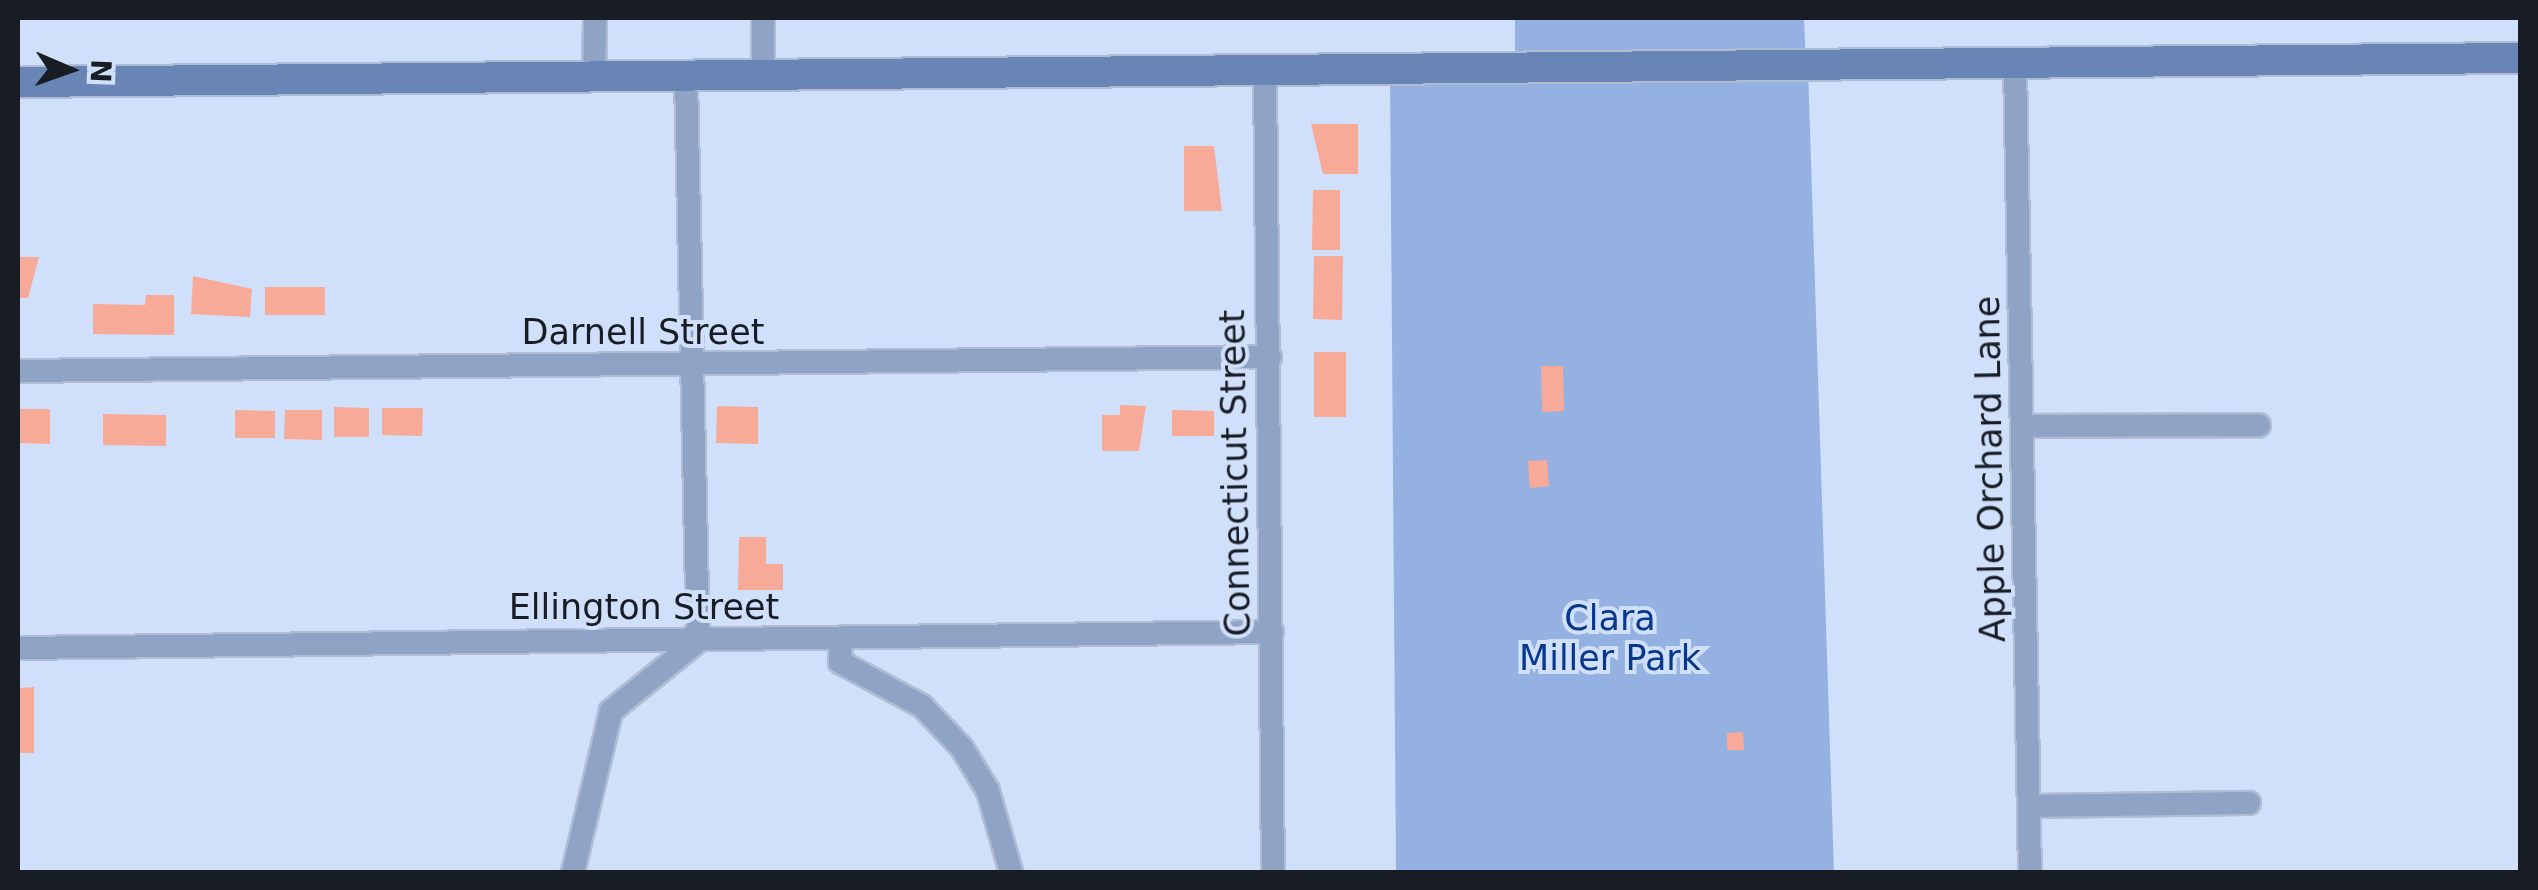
<!DOCTYPE html>
<style>
body{margin:0}
#map{position:relative;width:2538px;height:890px;overflow:hidden;background:#d0e0fa;font-family:"DejaVu Sans",sans-serif}
div>[style]{position:absolute}
.green>*{inset:0;background:#95b1e1}
.building>*{inset:0;background:#f8aa99}
.roads{filter:drop-shadow(2px 0 #afbdd4) drop-shadow(-2px 0 #afbdd4) drop-shadow(0 2px #afbdd4) drop-shadow(0 -2px #afbdd4)}
.street>*{height:22px;margin:-11px;padding:0 11px;transform-origin:11px;border-radius:11px;background:#8fa3c4}
.secondary>*{height:30px;margin:-15px;padding:0 15px;transform-origin:15px;border-radius:15px;background:#6985b5}
span{translate:-50% -50%;white-space:nowrap;text-align:center;line-height:1.15;-webkit-text-stroke:8px #d0e0fa;paint-order:stroke}
.street-label{font-size:35px;color:#171c25}
.park-label{font-size:35px;color:#08388d}
.frame{position:absolute;inset:0;border:20px solid #171c25;pointer-events:none}
.north{position:absolute;left:20px;top:20px;width:100px;height:100px;-webkit-text-stroke:8px #d0e0fa;paint-order:stroke;rotate:92deg;font-size:28px;font-weight:700;line-height:40px;text-align:center;color:#171c25}
.north::after{content:'';display:block;margin:auto;width:35px;height:45px;background:#171c25;clip-path:polygon(50% 0,100% 100%,50% 72%,0 100%)}
</style>
<div id="map">
<div class="green">
<div style="clip-path:polygon(1515px 18px,1804px 18px,1806px 63px,1515px 64px)"></div>
<div style="clip-path:polygon(1808px 68px,1834px 872px,1396px 872px,1390px 76px)"></div>
</div>
<div class="building">
<div style="clip-path:polygon(1311px 124px,1358px 124px,1358px 174px,1323px 174px)"></div>
<div style="clip-path:polygon(1184px 146px,1214px 146px,1222px 211px,1184px 211px)"></div>
<div style="clip-path:polygon(1313px 190px,1340px 190px,1340px 250px,1312px 250px)"></div>
<div style="clip-path:polygon(1314px 256px,1343px 256px,1342px 320px,1313px 319px)"></div>
<div style="clip-path:polygon(18px 257px,39px 257px,28px 298px,18px 298px)"></div>
<div style="clip-path:polygon(193px 276px,252px 289px,250px 317px,191px 314px)"></div>
<div style="clip-path:polygon(265px 287px,325px 287px,325px 315px,265px 315px)"></div>
<div style="clip-path:polygon(146px 295px,174px 295px,174px 335px,93px 334px,93px 304px,145px 305px)"></div>
<div style="clip-path:polygon(1314px 352px,1346px 352px,1346px 417px,1314px 417px)"></div>
<div style="clip-path:polygon(1541px 366px,1563px 366px,1564px 411px,1542px 412px)"></div>
<div style="clip-path:polygon(1120px 405px,1146px 406px,1139px 451px,1102px 451px,1102px 415px,1120px 415px)"></div>
<div style="clip-path:polygon(717px 406px,758px 407px,758px 444px,716px 443px)"></div>
<div style="clip-path:polygon(334px 407px,369px 408px,369px 437px,334px 437px)"></div>
<div style="clip-path:polygon(382px 408px,423px 408px,422px 436px,382px 435px)"></div>
<div style="clip-path:polygon(18px 409px,50px 409px,50px 444px,18px 443px)"></div>
<div style="clip-path:polygon(235px 410px,275px 411px,275px 438px,235px 438px)"></div>
<div style="clip-path:polygon(285px 410px,322px 410px,322px 440px,284px 439px)"></div>
<div style="clip-path:polygon(1172px 410px,1214px 411px,1214px 436px,1172px 436px)"></div>
<div style="clip-path:polygon(103px 414px,166px 415px,166px 446px,103px 445px)"></div>
<div style="clip-path:polygon(1547px 460px,1549px 486px,1530px 488px,1528px 461px)"></div>
<div style="clip-path:polygon(739px 537px,766px 537px,766px 564px,783px 564px,783px 590px,738px 590px)"></div>
<div style="clip-path:polygon(34px 687px,34px 753px,18px 753px,18px 688px)"></div>
<div style="clip-path:polygon(1743px 732px,1744px 750px,1727px 750px,1727px 733px)"></div>
</div>
<div class="roads">
<div class="street">
<div style="left:763px;top:18px;width:58px;rotate:90deg"></div>
<div style="left:2015px;top:64px;width:808px;rotate:88.94deg"></div>
<div style="left:1265px;top:73px;width:799px;rotate:89.43deg"></div>
<div style="left:594px;top:78px;width:60px;rotate:-89deg"></div>
<div style="left:18px;top:371px;width:1252px;rotate:-0.64deg"></div>
<div style="left:2025px;top:426px;width:234px;rotate:-0.2deg"></div>
<div style="left:841px;top:641px;width:21px;rotate:93deg"></div>
<div style="left:840px;top:662px;width:93px;rotate:28.2deg"></div>
<div style="left:922px;top:706px;width:58px;rotate:46.4deg"></div>
<div style="left:962px;top:748px;width:50px;rotate:58.8deg"></div>
<div style="left:988px;top:791px;width:84px;rotate:74.1deg"></div>
<div style="left:18px;top:648px;width:1254px;rotate:-0.73deg"></div>
<div style="left:2029px;top:806px;width:220px;rotate:-0.8deg"></div>
<div style="left:573px;top:872px;width:165px;rotate:-76.7deg"></div>
<div style="left:611px;top:711px;width:112px;rotate:-38.8deg"></div>
<div style="left:698px;top:641px;width:564px;rotate:-91.22deg"></div>
</div>
<div class="secondary">
<div style="left:18px;top:82px;width:2502px;rotate:-0.55deg"></div>
</div>
</div>
<div class="street-label">
<span style="left:643px;top:332px">Darnell Street</span>
<span style="left:1990px;top:469px;rotate:-91deg">Apple Orchard Lane</span>
<span style="left:1235px;top:473px;rotate:-91deg">Connecticut Street</span>
<span style="left:644px;top:607px">Ellington Street</span>
</div>
<div class="park-label">
<span style="left:1610px;top:638px">Clara<br>Miller Park</span>
</div>
<div class="frame"></div>
<div class="north">N</div>
</div>
